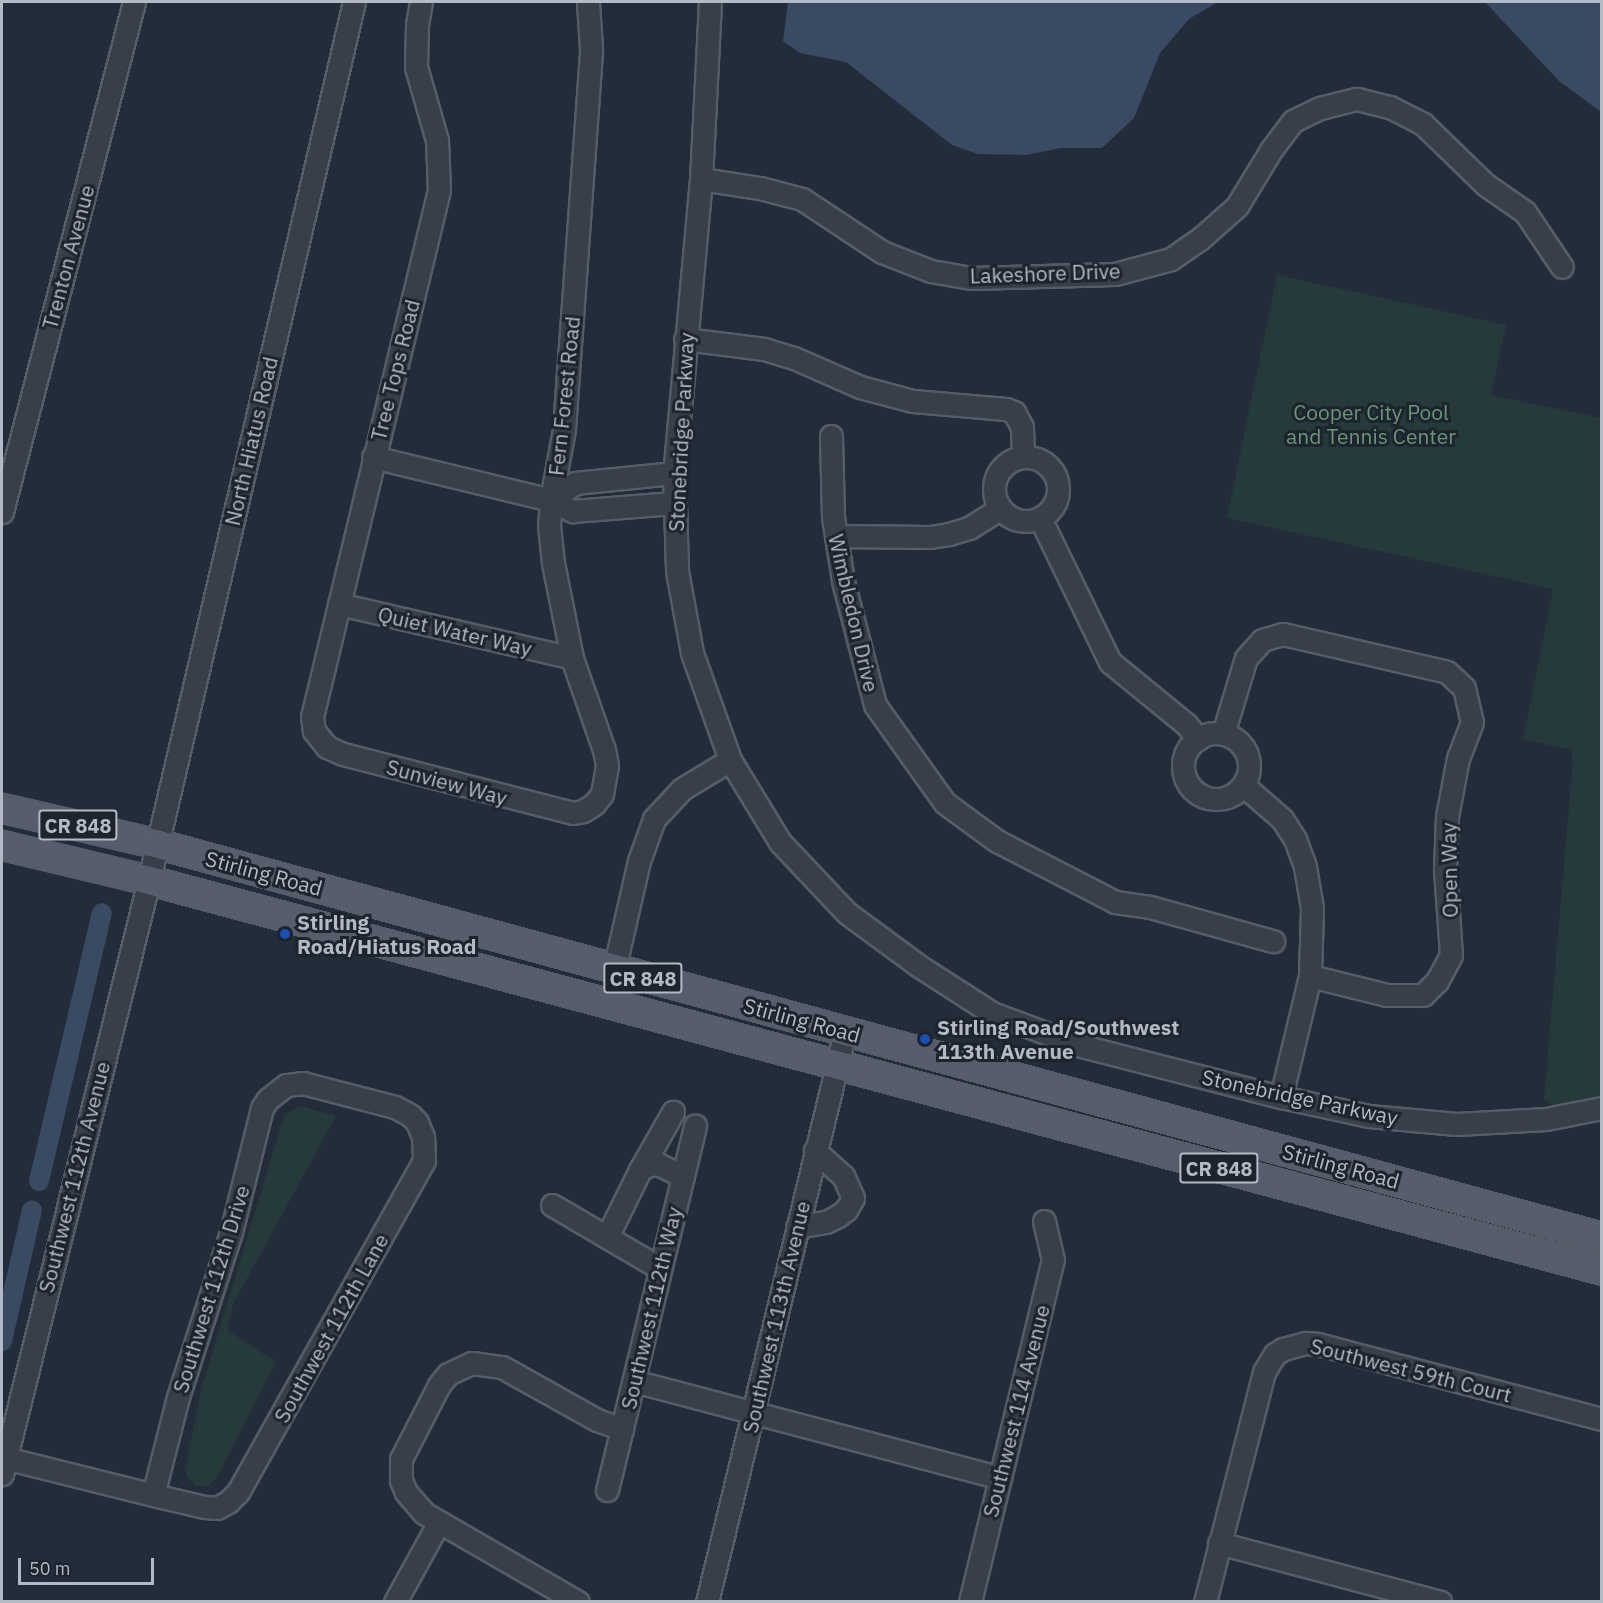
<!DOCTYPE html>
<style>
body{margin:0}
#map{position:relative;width:1603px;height:1603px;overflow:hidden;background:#232d3a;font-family:"IBM Plex Sans",sans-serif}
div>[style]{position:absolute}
.green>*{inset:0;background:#263a3c}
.water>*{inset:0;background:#394a62}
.canal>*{height:20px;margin:-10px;padding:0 10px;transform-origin:10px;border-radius:10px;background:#394a62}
.roads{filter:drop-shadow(2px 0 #555d68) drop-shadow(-2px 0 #555d68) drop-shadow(0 2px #555d68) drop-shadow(0 -2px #555d68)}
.minor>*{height:21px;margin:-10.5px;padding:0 10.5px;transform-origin:10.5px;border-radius:10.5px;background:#373f4a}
.minor>.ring{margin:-10.5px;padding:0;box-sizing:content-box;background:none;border:21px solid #373f4a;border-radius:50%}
.major>*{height:27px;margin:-13.5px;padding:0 13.5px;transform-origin:13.5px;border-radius:13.5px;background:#555e6a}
.dots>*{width:16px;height:16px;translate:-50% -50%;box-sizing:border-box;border:3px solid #1c242f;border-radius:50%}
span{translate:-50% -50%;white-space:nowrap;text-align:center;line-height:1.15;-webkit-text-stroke:6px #1c242f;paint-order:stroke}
.shield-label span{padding:2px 4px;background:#1c242f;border:2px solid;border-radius:4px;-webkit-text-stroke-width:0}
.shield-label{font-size:20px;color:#b2bac6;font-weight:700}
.street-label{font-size:21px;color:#b2bac6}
.park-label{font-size:21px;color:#6b9675}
.poi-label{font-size:21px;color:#b2bac6;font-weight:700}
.left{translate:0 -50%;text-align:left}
.frame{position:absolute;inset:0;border:3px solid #b2bac6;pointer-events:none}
.scale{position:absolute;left:18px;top:1558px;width:136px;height:27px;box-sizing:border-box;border:3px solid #b2bac6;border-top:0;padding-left:8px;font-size:18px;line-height:21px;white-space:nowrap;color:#b2bac6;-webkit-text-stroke:4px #1c242f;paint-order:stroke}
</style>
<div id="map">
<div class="green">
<div style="clip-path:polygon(1277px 275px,1506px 325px,1491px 395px,1601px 418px,1601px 1096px,1554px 1106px,1544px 1099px,1573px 759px,1571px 750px,1523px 739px,1553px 589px,1227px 518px)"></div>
<div style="clip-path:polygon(300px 1106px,336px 1116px,233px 1304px,228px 1331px,276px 1362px,217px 1477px,208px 1486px,196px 1486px,187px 1477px,186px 1464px,202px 1387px,284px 1116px)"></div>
</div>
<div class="water">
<div style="clip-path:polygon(788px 2px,1218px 2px,1189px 19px,1160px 53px,1134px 118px,1102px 148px,1061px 148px,1026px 155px,978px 154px,952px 145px,846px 62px,800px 53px,783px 41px)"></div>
<div style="clip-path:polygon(1485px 2px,1601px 2px,1601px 112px,1559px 81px)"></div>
</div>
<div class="canal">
<div style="left:39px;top:1181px;width:275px;rotate:-76.8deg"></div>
<div style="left:2px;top:1341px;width:134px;rotate:-77.1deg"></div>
</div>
<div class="roads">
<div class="minor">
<div style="left:421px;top:2px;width:23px;rotate:100deg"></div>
<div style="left:417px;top:25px;width:42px;rotate:91.4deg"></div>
<div style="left:416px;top:67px;width:76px;rotate:74deg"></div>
<div style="left:437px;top:140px;width:50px;rotate:87.7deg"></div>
<div style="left:439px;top:190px;width:542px;rotate:103.55deg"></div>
<div style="left:312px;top:717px;width:14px;rotate:82deg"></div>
<div style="left:314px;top:731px;width:21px;rotate:51deg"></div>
<div style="left:327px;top:747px;width:17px;rotate:24deg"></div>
<div style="left:343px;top:754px;width:237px;rotate:14.4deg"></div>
<div style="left:573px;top:813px;width:10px;rotate:-11deg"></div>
<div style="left:583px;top:811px;width:13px;rotate:-32deg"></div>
<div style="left:594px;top:804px;width:13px;rotate:-51deg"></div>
<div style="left:602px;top:794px;width:29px;rotate:-80deg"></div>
<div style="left:607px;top:765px;width:15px;rotate:-101deg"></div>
<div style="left:604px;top:750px;width:97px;rotate:-109.2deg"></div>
<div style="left:572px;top:658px;width:97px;rotate:-101.3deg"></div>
<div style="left:553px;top:563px;width:38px;rotate:-96deg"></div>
<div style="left:549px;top:525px;width:25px;rotate:-85deg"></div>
<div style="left:551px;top:500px;width:72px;rotate:-79.6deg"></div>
<div style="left:564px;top:429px;width:381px;rotate:-85.9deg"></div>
<div style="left:591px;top:49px;width:47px;rotate:-93.7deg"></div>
<div style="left:710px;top:2px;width:177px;rotate:92.9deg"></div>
<div style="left:701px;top:179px;width:295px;rotate:95.2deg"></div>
<div style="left:674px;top:473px;width:98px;rotate:88.2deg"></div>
<div style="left:677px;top:571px;width:83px;rotate:79.6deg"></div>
<div style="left:692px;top:653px;width:114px;rotate:70.4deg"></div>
<div style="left:730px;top:760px;width:96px;rotate:58.6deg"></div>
<div style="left:780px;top:842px;width:98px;rotate:46.7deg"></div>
<div style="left:847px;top:913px;width:89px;rotate:36.4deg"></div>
<div style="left:919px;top:966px;width:87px;rotate:32.8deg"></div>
<div style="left:992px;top:1013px;width:92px;rotate:20.4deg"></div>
<div style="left:1078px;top:1045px;width:210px;rotate:14.4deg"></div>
<div style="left:1281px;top:1097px;width:90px;rotate:12.2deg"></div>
<div style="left:1369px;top:1116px;width:88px;rotate:5.2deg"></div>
<div style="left:1457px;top:1124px;width:89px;rotate:-3.2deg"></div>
<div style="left:1546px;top:1119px;width:57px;rotate:-11.1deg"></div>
<div style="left:701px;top:179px;width:60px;rotate:8.7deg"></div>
<div style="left:760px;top:188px;width:43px;rotate:14.7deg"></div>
<div style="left:802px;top:199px;width:96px;rotate:33.5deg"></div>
<div style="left:882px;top:252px;width:53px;rotate:21.2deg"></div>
<div style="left:931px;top:271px;width:41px;rotate:9.9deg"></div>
<div style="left:971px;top:278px;width:144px;rotate:-1.6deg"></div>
<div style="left:1115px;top:274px;width:58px;rotate:-15deg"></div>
<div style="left:1171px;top:259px;width:35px;rotate:-35deg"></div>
<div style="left:1200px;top:239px;width:50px;rotate:-41.7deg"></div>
<div style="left:1237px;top:206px;width:66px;rotate:-58.7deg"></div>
<div style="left:1271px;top:150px;width:36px;rotate:-53deg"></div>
<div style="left:1293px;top:121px;width:30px;rotate:-26deg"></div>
<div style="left:1320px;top:108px;width:38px;rotate:-14deg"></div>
<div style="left:1357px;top:99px;width:34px;rotate:14deg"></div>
<div style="left:1390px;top:107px;width:37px;rotate:27deg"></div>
<div style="left:1423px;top:124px;width:88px;rotate:44.1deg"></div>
<div style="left:1486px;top:185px;width:47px;rotate:34.7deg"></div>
<div style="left:1525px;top:212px;width:66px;rotate:56.1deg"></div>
<div style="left:685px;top:339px;width:80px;rotate:7.2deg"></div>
<div style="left:764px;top:349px;width:31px;rotate:17deg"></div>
<div style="left:794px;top:358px;width:72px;rotate:23.7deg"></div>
<div style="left:860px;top:387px;width:55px;rotate:14.8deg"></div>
<div style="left:913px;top:401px;width:93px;rotate:4.9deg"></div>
<div style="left:1006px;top:409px;width:9px;rotate:21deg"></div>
<div style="left:1014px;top:412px;width:17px;rotate:62deg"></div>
<div style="left:1022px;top:427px;width:30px;rotate:88deg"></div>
<div style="left:831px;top:436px;width:81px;rotate:88.6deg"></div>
<div style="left:833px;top:517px;width:65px;rotate:81.1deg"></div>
<div style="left:843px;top:581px;width:128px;rotate:75.5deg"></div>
<div style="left:875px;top:705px;width:120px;rotate:54.5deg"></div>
<div style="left:945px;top:803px;width:64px;rotate:36.2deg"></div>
<div style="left:997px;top:841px;width:133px;rotate:27.3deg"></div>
<div style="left:1115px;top:902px;width:35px;rotate:8deg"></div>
<div style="left:1150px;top:907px;width:128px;rotate:15.5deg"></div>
<div class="ring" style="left:994px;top:457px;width:43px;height:43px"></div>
<div style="left:373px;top:457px;width:183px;rotate:13.6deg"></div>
<div style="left:551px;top:500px;width:25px;rotate:27deg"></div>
<div style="left:573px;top:511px;width:100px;rotate:-4.6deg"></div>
<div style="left:551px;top:500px;width:29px;rotate:-35deg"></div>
<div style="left:575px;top:483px;width:100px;rotate:-5.8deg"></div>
<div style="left:2px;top:512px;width:527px;rotate:-75.49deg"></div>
<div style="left:1040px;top:518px;width:160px;rotate:64.1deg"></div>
<div style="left:1110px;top:662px;width:99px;rotate:39.3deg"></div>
<div style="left:1187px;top:725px;width:18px;rotate:52deg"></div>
<div style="left:836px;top:536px;width:94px;rotate:0.6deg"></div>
<div style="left:930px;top:537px;width:19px;rotate:-9deg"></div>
<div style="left:949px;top:534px;width:21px;rotate:-17deg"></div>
<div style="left:969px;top:528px;width:36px;rotate:-32deg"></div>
<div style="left:339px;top:604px;width:239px;rotate:13deg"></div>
<div class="ring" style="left:1183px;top:733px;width:45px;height:45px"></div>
<div style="left:1223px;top:734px;width:79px;rotate:-73.2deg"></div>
<div style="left:1246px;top:658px;width:24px;rotate:-48deg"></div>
<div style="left:1262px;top:640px;width:22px;rotate:-16deg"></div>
<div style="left:1283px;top:634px;width:168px;rotate:13deg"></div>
<div style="left:1447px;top:672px;width:23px;rotate:43deg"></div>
<div style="left:1464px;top:688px;width:35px;rotate:77deg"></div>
<div style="left:1472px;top:722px;width:39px;rotate:111deg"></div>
<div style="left:1458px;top:758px;width:60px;rotate:100.6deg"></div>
<div style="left:1447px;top:817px;width:52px;rotate:92.2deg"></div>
<div style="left:1445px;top:869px;width:86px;rotate:86deg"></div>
<div style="left:1451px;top:955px;width:30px;rotate:118deg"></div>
<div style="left:1437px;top:981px;width:20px;rotate:135deg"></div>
<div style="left:1423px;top:995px;width:36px;rotate:180deg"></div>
<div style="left:1387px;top:995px;width:79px;rotate:-166.1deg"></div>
<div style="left:1243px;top:785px;width:52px;rotate:41.1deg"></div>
<div style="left:1282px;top:819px;width:24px;rotate:57deg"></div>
<div style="left:1295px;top:839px;width:30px;rotate:70deg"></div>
<div style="left:1305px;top:867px;width:42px;rotate:80.3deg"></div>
<div style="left:1312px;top:908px;width:68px;rotate:91.7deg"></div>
<div style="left:1310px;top:976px;width:124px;rotate:103.5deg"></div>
<div style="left:614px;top:970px;width:112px;rotate:-77.1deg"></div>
<div style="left:639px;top:861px;width:45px;rotate:-70.3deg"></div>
<div style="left:654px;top:819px;width:41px;rotate:-47deg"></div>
<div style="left:682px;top:789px;width:56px;rotate:-31.1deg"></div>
<div style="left:640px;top:1170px;width:67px;rotate:-60.4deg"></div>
<div style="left:552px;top:1205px;width:125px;rotate:30.3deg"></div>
<div style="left:797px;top:1227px;width:29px;rotate:-10deg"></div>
<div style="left:826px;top:1222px;width:13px;rotate:-27deg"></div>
<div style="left:838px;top:1216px;width:10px;rotate:-37deg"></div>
<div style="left:846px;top:1210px;width:14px;rotate:-60deg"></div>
<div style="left:853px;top:1198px;width:24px;rotate:-114deg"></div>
<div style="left:843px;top:1176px;width:38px;rotate:-138deg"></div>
<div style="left:607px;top:1237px;width:75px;rotate:-63.8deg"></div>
<div style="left:640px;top:1170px;width:9px;rotate:-32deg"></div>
<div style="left:648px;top:1165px;width:10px;rotate:-6deg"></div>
<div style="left:658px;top:1164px;width:28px;rotate:27deg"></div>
<div style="left:634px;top:1381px;width:379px;rotate:14.8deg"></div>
<div style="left:5px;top:1458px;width:153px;rotate:14deg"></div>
<div style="left:153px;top:1495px;width:53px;rotate:13deg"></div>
<div style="left:205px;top:1507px;width:12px;rotate:5deg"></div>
<div style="left:217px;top:1508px;width:13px;rotate:-29deg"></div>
<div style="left:228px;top:1502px;width:14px;rotate:-45deg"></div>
<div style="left:238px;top:1492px;width:380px;rotate:-60.7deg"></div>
<div style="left:424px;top:1161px;width:24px;rotate:-92deg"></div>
<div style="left:423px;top:1137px;width:16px;rotate:-112deg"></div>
<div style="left:417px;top:1122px;width:10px;rotate:-135deg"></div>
<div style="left:410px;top:1115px;width:17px;rotate:-152deg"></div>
<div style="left:395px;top:1107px;width:95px;rotate:-165.4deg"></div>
<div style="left:303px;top:1083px;width:17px;rotate:173deg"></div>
<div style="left:286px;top:1085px;width:23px;rotate:142deg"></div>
<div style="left:268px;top:1099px;width:11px;rotate:124deg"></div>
<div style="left:262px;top:1108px;width:128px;rotate:104deg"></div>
<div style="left:231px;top:1232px;width:173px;rotate:107.8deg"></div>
<div style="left:178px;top:1397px;width:101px;rotate:104.3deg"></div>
<div style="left:2px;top:1474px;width:612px;rotate:-76.1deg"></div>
<div style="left:149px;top:880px;width:902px;rotate:-76.86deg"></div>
<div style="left:607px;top:1490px;width:375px;rotate:-76.4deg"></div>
<div style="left:1219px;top:1543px;width:229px;rotate:14.9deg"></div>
<div style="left:395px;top:1602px;width:91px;rotate:-61.2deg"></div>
<div style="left:578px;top:1602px;width:178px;rotate:-150deg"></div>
<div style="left:424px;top:1513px;width:28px;rotate:-131deg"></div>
<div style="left:406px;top:1492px;width:13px;rotate:-113deg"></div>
<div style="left:401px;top:1480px;width:21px;rotate:-90deg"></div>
<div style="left:401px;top:1459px;width:83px;rotate:-62.8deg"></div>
<div style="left:439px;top:1385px;width:14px;rotate:-51deg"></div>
<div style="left:448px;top:1374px;width:26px;rotate:-25deg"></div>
<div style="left:472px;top:1363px;width:30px;rotate:8deg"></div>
<div style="left:502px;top:1367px;width:109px;rotate:29.2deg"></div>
<div style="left:597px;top:1420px;width:27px;rotate:20deg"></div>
<div style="left:707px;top:1602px;width:586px;rotate:-76.39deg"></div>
<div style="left:970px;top:1602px;width:352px;rotate:-76.4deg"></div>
<div style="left:1053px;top:1260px;width:40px;rotate:-103deg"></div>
<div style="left:1205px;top:1602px;width:237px;rotate:-75.6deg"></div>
<div style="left:1264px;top:1372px;width:21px;rotate:-59deg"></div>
<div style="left:1275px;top:1354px;width:9px;rotate:-32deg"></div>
<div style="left:1283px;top:1349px;width:24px;rotate:-15deg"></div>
<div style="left:1306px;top:1343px;width:12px;rotate:5deg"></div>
<div style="left:1318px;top:1344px;width:294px;rotate:14.8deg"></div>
</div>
<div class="major">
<div style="left:2px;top:808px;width:157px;rotate:12.9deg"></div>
<div style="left:155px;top:843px;width:1500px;rotate:15.23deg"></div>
<div style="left:2px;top:845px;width:151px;rotate:13.4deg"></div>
<div style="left:149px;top:880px;width:1504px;rotate:15.02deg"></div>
</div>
</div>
<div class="dots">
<div style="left:285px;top:934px;background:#1a4fb4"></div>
<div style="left:925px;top:1039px;background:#1a4fb4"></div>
</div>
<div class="shield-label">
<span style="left:78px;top:825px">CR 848</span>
<span style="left:643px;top:978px">CR 848</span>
<span style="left:1219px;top:1168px">CR 848</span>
</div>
<div class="street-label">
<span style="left:68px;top:257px;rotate:-75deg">Trenton Avenue</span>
<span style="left:1045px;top:273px;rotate:-2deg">Lakeshore Drive</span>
<span style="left:395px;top:370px;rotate:-76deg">Tree Tops Road</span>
<span style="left:564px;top:396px;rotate:-84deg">Fern Forest Road</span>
<span style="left:681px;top:432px;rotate:-87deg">Stonebridge Parkway</span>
<span style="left:251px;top:441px;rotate:-77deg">North Hiatus Road</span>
<span style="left:854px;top:613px;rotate:77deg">Wimbledon Drive</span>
<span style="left:455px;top:631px;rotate:13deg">Quiet Water Way</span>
<span style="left:447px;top:782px;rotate:15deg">Sunview Way</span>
<span style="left:1449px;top:870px;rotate:-91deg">Open Way</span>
<span style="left:264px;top:873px;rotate:15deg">Stirling Road</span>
<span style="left:802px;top:1020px;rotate:15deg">Stirling Road</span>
<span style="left:1300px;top:1097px;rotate:12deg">Stonebridge Parkway</span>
<span style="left:1341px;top:1166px;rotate:15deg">Stirling Road</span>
<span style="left:74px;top:1177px;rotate:-76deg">Southwest 112th Avenue</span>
<span style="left:211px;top:1289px;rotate:-73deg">Southwest 112th Drive</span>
<span style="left:651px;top:1308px;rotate:-77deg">Southwest 112th Way</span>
<span style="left:776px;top:1317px;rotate:-77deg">Southwest 113th Avenue</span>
<span style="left:331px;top:1328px;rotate:-61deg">Southwest 112th Lane</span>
<span style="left:1411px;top:1370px;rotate:14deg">Southwest 59th Court</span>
<span style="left:1016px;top:1411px;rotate:-76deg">Southwest 114 Avenue</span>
</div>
<div class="park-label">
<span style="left:1371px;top:424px">Cooper City Pool<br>and Tennis Center</span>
</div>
<div class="poi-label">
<span class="left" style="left:297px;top:934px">Stirling<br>Road/Hiatus Road</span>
<span class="left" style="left:937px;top:1039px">Stirling Road/Southwest<br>113th Avenue</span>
</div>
<div class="frame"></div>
<div class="scale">50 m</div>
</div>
